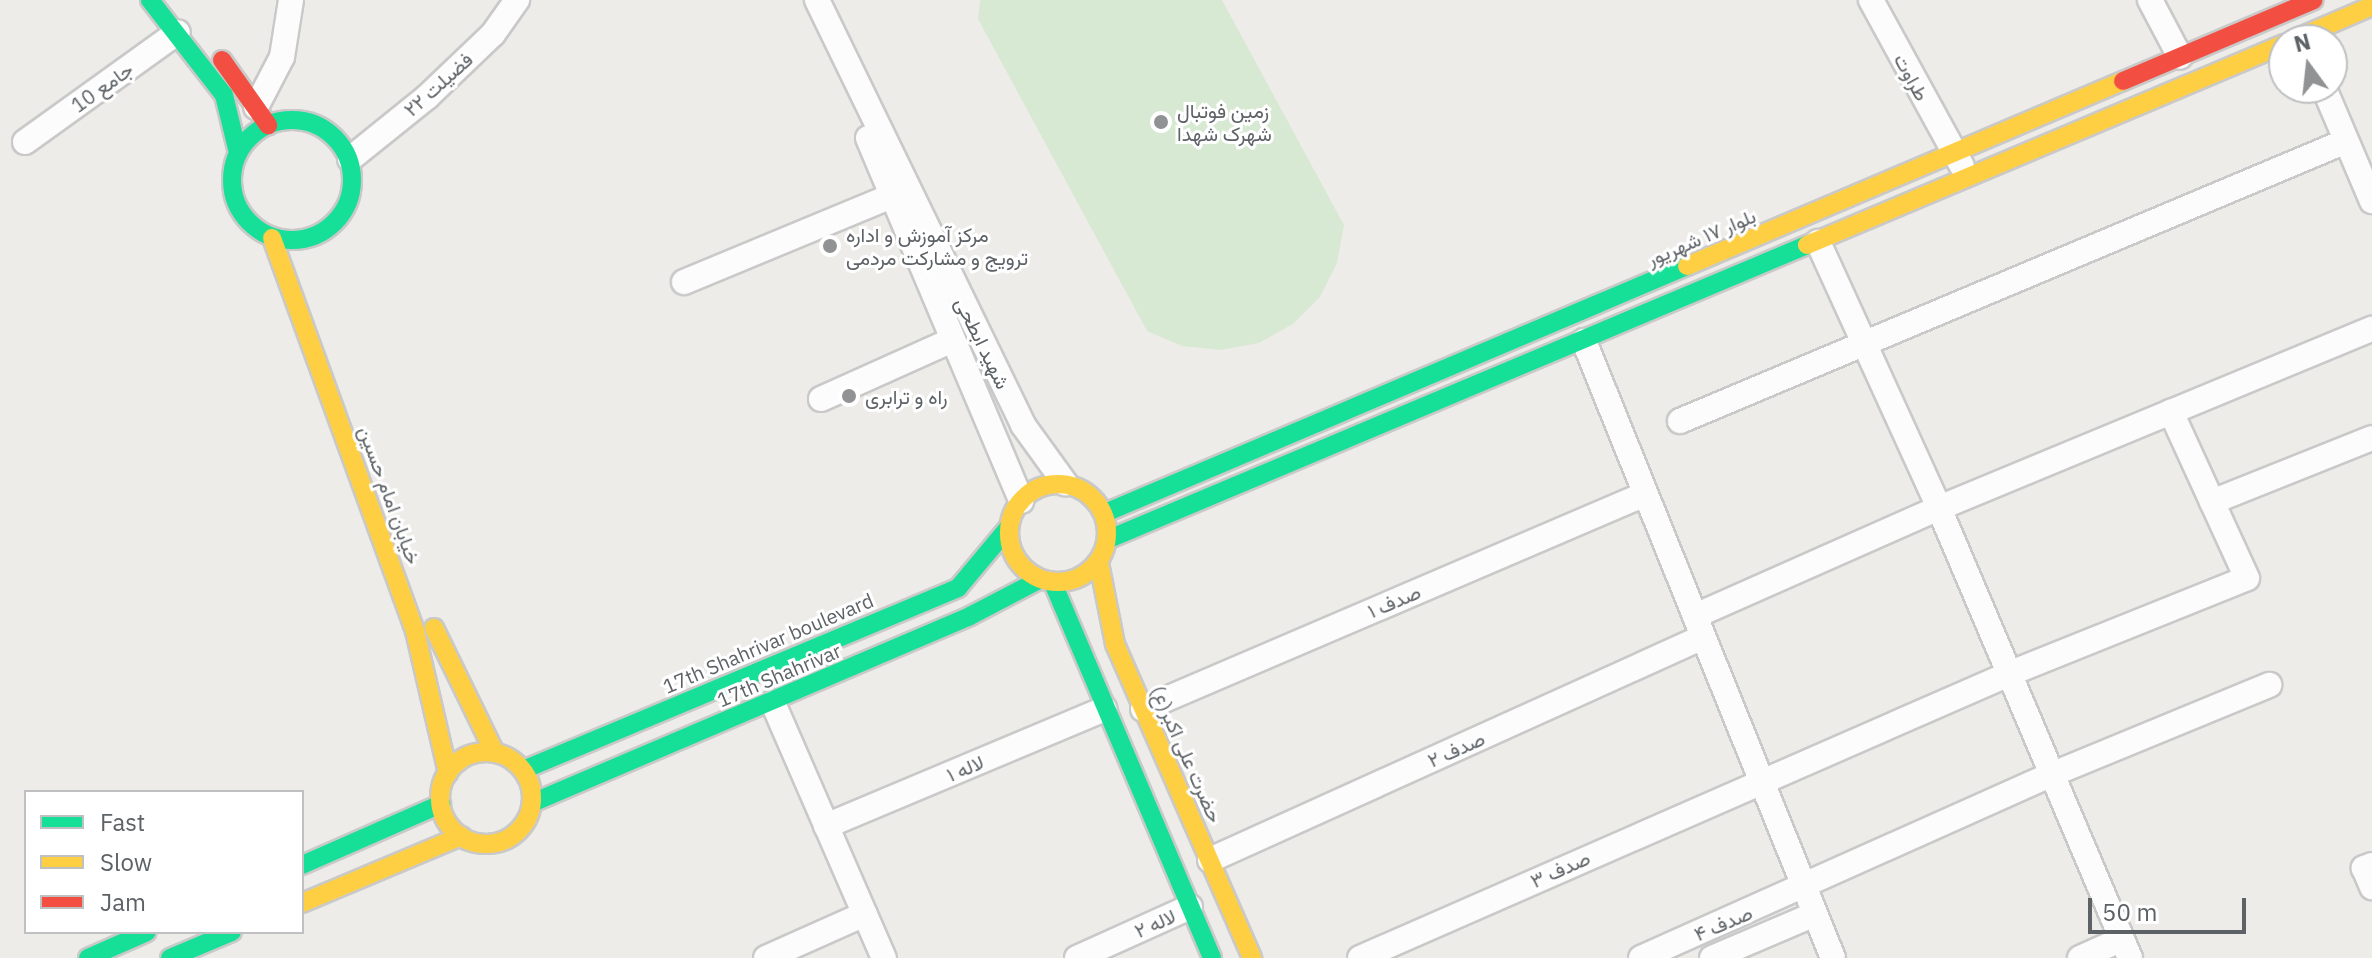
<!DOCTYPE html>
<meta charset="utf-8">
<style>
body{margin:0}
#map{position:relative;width:2372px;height:958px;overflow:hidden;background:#eeece8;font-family:"IBM Plex Sans",Vazirmatn,sans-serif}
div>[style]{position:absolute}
.green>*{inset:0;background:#d8e9d3}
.roads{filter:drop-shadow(2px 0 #c9c9c9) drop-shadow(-2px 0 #c9c9c9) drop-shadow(0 2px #c9c9c9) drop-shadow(0 -2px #c9c9c9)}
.street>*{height:24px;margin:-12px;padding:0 12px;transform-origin:12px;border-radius:12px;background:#fcfcfc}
.fast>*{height:18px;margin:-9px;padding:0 9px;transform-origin:9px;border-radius:9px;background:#16e098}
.fast>.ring{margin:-9px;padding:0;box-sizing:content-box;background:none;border:18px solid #16e098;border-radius:50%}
.slow>*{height:18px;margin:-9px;padding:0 9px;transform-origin:9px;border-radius:9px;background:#ffcf43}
.slow>.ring{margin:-9px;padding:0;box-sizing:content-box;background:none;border:18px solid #ffcf43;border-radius:50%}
.jam>*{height:18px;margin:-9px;padding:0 9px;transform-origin:9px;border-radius:9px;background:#f24e42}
.dots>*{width:22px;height:22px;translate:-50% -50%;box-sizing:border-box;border:4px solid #fff;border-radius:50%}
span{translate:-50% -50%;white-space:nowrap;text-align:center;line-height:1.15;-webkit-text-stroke:6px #fff;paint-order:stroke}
.street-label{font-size:20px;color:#5d6266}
.poi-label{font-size:20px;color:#5d6266}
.left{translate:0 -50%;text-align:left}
.legend{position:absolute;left:24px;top:790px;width:280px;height:144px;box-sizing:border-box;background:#fff;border:2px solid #bec0c2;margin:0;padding:10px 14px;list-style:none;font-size:24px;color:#5d6266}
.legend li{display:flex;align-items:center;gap:16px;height:40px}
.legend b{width:40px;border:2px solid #bec0c2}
.north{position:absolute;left:2268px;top:24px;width:80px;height:80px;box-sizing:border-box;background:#fff;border:2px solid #bec0c2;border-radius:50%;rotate:345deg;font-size:22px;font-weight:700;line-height:32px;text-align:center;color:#5d6266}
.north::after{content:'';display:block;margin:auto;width:28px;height:36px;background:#909294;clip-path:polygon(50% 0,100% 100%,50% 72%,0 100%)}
.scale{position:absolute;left:2088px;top:898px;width:158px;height:36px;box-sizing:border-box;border:4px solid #5d6266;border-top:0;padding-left:10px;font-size:24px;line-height:28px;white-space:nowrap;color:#5d6266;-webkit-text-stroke:6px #fff;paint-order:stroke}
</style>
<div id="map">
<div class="green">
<div style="clip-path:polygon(980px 0,1222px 0,1344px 225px,1337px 263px,1320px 297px,1293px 324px,1259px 343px,1221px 350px,1182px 346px,1147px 331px,978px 19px)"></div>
</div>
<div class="roads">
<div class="street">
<div style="left:817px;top:0;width:472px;rotate:64.1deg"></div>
<div style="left:1023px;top:425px;width:72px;rotate:54.1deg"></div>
<div style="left:1871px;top:0;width:189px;rotate:61.3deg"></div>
<div style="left:2150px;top:0;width:64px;rotate:62.2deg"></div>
<div style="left:2324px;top:88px;width:123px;rotate:67deg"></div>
<div style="left:256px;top:107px;width:56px;rotate:-62.5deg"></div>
<div style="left:282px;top:57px;width:58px;rotate:-81deg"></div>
<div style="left:868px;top:138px;width:394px;rotate:67.1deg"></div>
<div style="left:25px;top:142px;width:188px;rotate:-35.7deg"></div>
<div style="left:350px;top:159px;width:99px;rotate:-38.8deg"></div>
<div style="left:427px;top:97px;width:91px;rotate:-43.7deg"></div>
<div style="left:493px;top:34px;width:42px;rotate:-54.8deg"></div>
<div style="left:1818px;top:242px;width:292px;rotate:65.5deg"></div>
<div style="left:1939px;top:508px;width:489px;rotate:67deg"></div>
<div style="left:684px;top:282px;width:222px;rotate:-22.5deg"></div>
<div style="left:1584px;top:341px;width:665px;rotate:68.02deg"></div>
<div style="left:821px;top:399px;width:144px;rotate:-24.2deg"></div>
<div style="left:1680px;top:421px;width:722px;rotate:-22.8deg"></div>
<div style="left:2212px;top:502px;width:172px;rotate:-21.8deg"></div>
<div style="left:1695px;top:616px;width:267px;rotate:-23.9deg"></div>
<div style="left:1939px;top:508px;width:469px;rotate:-22.5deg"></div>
<div style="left:773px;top:703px;width:278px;rotate:66.5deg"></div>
<div style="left:1143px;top:709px;width:546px;rotate:-23.18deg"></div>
<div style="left:826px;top:826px;width:302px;rotate:-22.8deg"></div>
<div style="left:1210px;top:860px;width:541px;rotate:-24.34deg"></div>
<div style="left:2372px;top:865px;width:9px;rotate:159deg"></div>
<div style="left:2364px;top:868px;width:21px;rotate:67deg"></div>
<div style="left:766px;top:958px;width:108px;rotate:-24deg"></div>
<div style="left:1077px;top:958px;width:124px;rotate:-24.3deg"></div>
<div style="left:1360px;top:958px;width:711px;rotate:-23.64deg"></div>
<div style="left:2011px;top:673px;width:254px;rotate:-21.9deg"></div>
<div style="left:2247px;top:578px;width:183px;rotate:-114.6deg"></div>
<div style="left:1641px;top:958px;width:451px;rotate:-24.1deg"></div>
<div style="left:2053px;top:774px;width:234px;rotate:-22.4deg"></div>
<div style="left:1712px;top:958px;width:112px;rotate:-23.1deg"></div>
<div style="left:2080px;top:958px;width:46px;rotate:-24.3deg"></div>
</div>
<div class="fast">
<div style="left:150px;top:0;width:120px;rotate:52.1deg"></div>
<div style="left:224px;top:95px;width:60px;rotate:76.4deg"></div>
<div class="ring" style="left:232px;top:120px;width:102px;height:102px"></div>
<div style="left:1105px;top:513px;width:632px;rotate:-23deg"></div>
<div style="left:1109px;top:539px;width:757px;rotate:-22.84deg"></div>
<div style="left:1053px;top:583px;width:407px;rotate:67deg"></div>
<div style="left:523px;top:770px;width:472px;rotate:-22.7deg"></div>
<div style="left:958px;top:588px;width:80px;rotate:-50.1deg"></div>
<div style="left:532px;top:803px;width:476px;rotate:-23.1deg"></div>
<div style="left:970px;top:616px;width:78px;rotate:-27.6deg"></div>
<div style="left:302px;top:865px;width:152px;rotate:-23.7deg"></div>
<div style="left:88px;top:958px;width:64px;rotate:-23.8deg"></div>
<div style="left:170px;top:958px;width:67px;rotate:-22.8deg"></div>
</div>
<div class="slow">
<div style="left:2293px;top:40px;width:86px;rotate:-23.3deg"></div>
<div style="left:272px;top:238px;width:418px;rotate:70deg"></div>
<div style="left:415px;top:631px;width:146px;rotate:76.9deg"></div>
<div style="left:1807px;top:245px;width:518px;rotate:-22.85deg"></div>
<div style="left:1687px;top:266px;width:474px;rotate:-23deg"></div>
<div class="ring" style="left:1009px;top:484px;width:80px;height:80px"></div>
<div style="left:1099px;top:563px;width:83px;rotate:78.8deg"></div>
<div style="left:1115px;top:644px;width:343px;rotate:66.4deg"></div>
<div style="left:434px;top:628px;width:139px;rotate:64deg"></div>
<div class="ring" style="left:440px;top:752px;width:74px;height:74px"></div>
<div style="left:302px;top:903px;width:173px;rotate:-22.8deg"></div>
</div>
<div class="jam">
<div style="left:222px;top:60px;width:80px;rotate:54.7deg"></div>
<div style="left:2123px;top:81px;width:207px;rotate:-23deg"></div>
</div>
</div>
<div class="dots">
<div style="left:1161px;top:122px;background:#909294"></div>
<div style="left:830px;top:246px;background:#909294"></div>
<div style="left:849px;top:396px;background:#909294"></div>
</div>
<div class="street-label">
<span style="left:1912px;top:77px;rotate:61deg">طراوت</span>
<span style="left:438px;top:84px;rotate:-42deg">فضیلت ۲۲</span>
<span style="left:102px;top:87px;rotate:-36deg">جامع 10</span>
<span style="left:1701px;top:237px;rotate:-23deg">بلوار ۱۷ شهریور</span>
<span style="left:983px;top:343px;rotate:64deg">شهید ابطحی</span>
<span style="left:390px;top:495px;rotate:70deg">خیابان امام حسین</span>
<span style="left:1394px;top:601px;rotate:-23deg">صدف ۱</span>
<span style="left:768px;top:643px;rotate:-23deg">17th Shahrivar boulevard</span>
<span style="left:779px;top:675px;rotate:-23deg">17th Shahrivar</span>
<span style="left:1456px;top:749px;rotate:-24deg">صدف ۲</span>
<span style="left:1187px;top:754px;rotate:66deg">حضرت علی اکبر(ع)</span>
<span style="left:965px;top:768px;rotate:-23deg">لاله ۱</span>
<span style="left:1560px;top:869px;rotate:-24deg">صدف ۳</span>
<span style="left:1155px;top:923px;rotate:-24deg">لاله ۲</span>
<span style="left:1723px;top:923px;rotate:-23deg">صدف ۴</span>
</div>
<div class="poi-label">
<span class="left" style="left:1177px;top:122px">زمین فوتبال<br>شهرک شهدا</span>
<span class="left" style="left:846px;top:246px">مرکز آموزش و اداره<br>ترویج و مشارکت مردمی</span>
<span class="left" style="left:865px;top:396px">راه و ترابری</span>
</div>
<ul class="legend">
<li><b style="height:10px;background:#16e098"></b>Fast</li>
<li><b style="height:10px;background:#ffcf43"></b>Slow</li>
<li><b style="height:10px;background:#f24e42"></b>Jam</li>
</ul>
<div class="north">N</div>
<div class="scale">50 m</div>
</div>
